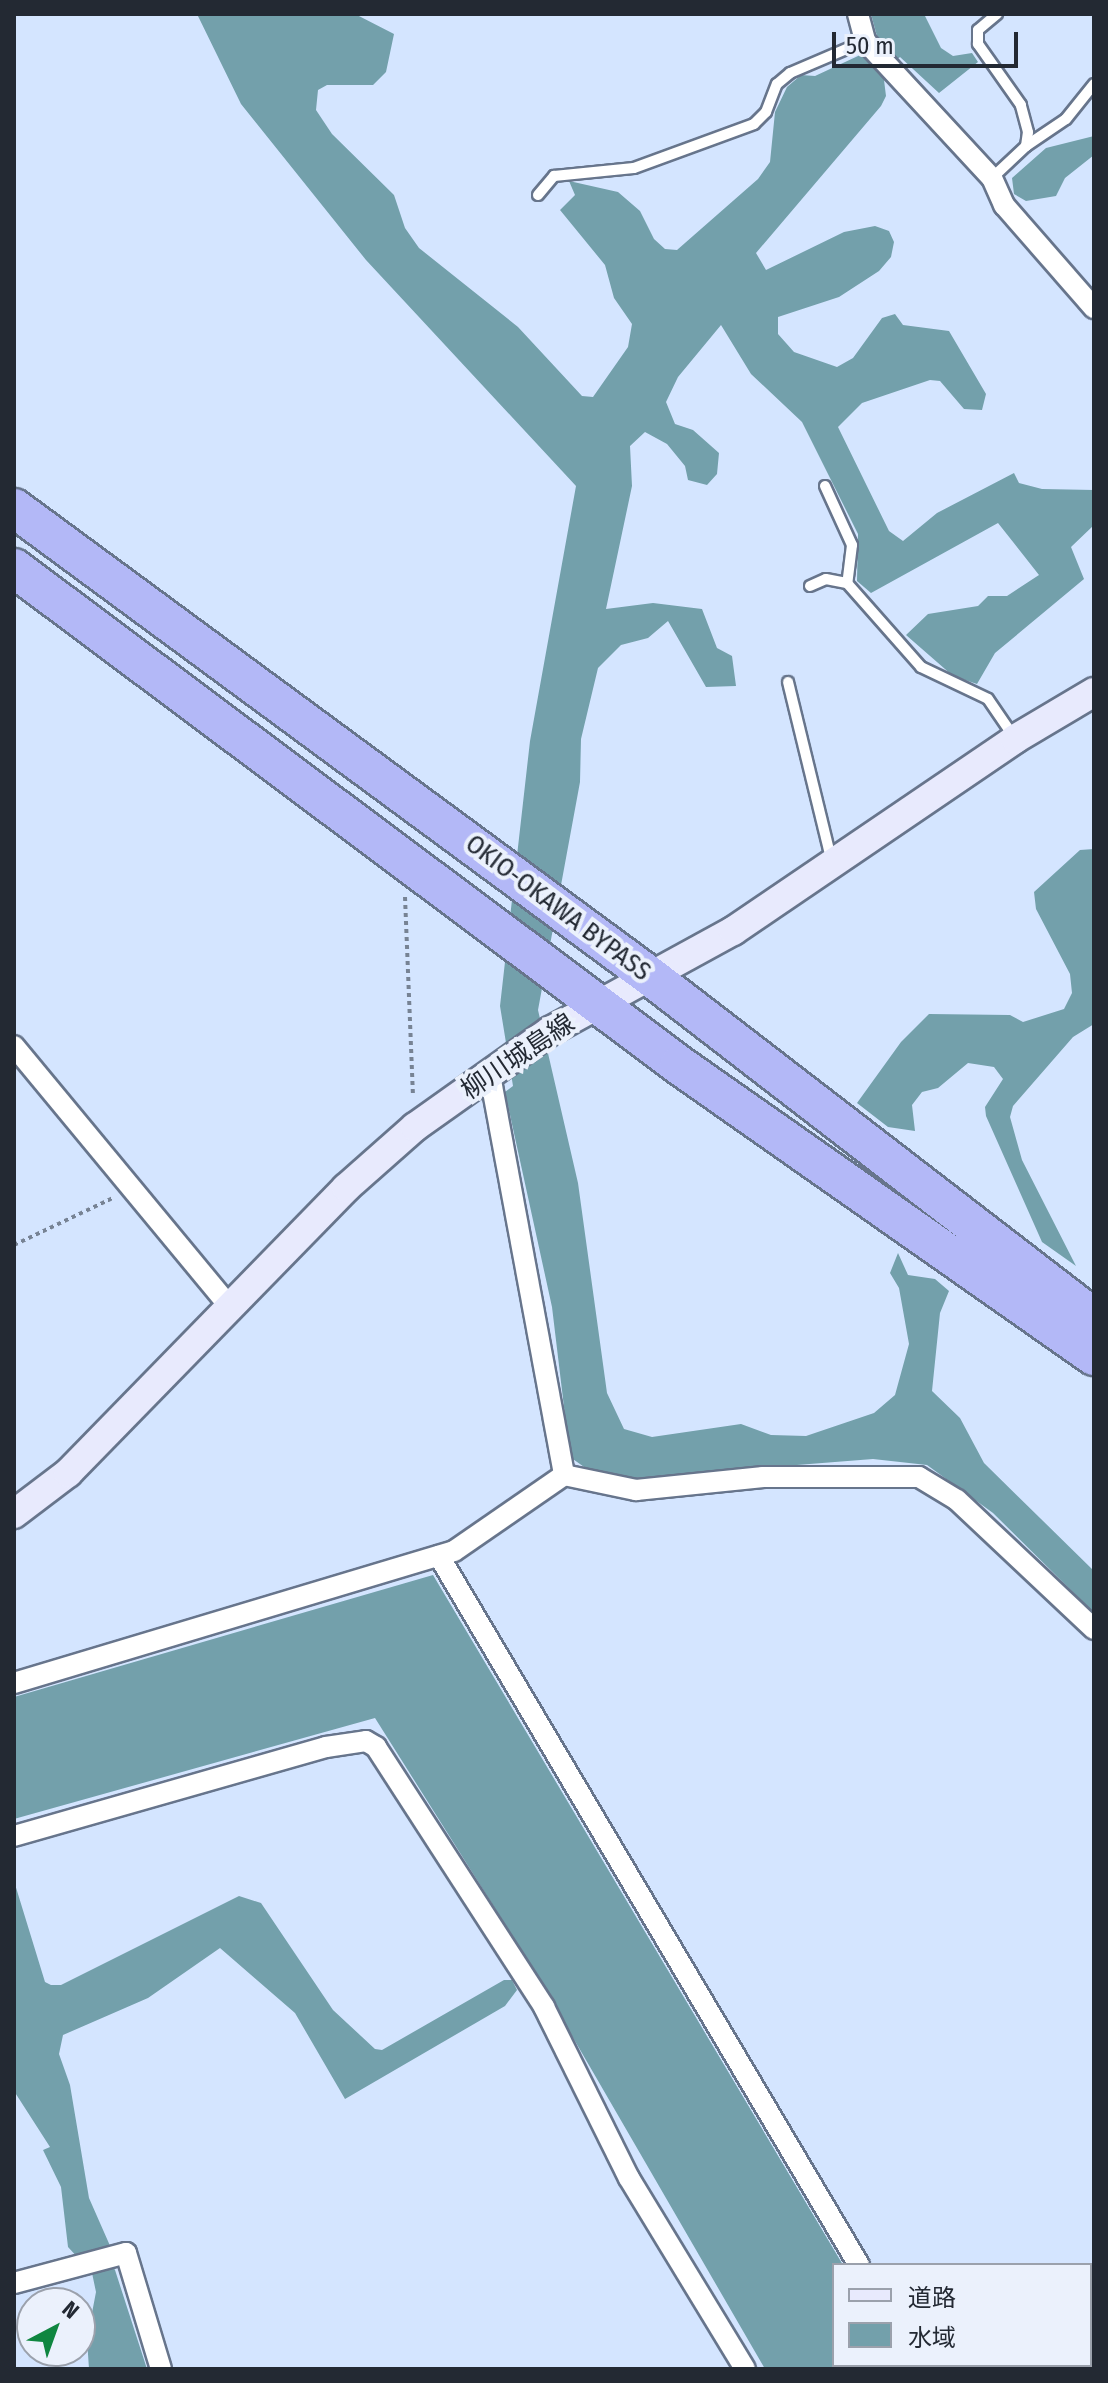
<!DOCTYPE html>
<meta charset="utf-8">
<style>
body{margin:0}
#map{position:relative;width:1108px;height:2383px;overflow:hidden;background:#d4e5ff;font-family:"Fira Sans Condensed","Noto Sans JP",sans-serif}
div>[style]{position:absolute}
.water>*{inset:0;background:#73a0ab}
.path>*{height:4px;margin-top:-2px;transform-origin:0;background:repeating-linear-gradient(90deg,#778394 0 4px,transparent 0 8px)}
.roads{filter:drop-shadow(2px 0 #67758c) drop-shadow(-2px 0 #67758c) drop-shadow(0 2px #67758c) drop-shadow(0 -2px #67758c)}
.lane>*{height:10px;margin:-5px;padding:0 5px;transform-origin:5px;border-radius:5px;background:#fff}
.street>*{height:20px;margin:-10px;padding:0 10px;transform-origin:10px;border-radius:10px;background:#fff}
.secondary>*{height:28px;margin:-14px;padding:0 14px;transform-origin:14px;border-radius:14px;background:#e8eafd}
.highway>*{height:38px;margin:-19px;padding:0 19px;transform-origin:19px;border-radius:19px;background:#b3b8f7}
span{translate:-50% -50%;white-space:nowrap;text-align:center;line-height:1.15;-webkit-text-stroke:8px #ebf1fc;paint-order:stroke}
.street-label{font-size:26px;color:#232933}
.frame{position:absolute;inset:0;border:16px solid #232933;pointer-events:none}
.legend{position:absolute;left:832px;top:2263px;width:260px;height:104px;box-sizing:border-box;background:#ebf1fc;border:2px solid #9ba1ac;margin:0;padding:10px 14px;list-style:none;font-size:24px;color:#232933}
.legend li{display:flex;align-items:center;gap:16px;height:40px}
.legend b{width:40px;border:2px solid #9ba1ac}
.north{position:absolute;left:16px;top:2287px;width:80px;height:80px;box-sizing:border-box;background:#ebf1fc;border:2px solid #9ba1ac;border-radius:50%;rotate:41deg;font-size:22px;font-weight:700;line-height:32px;text-align:center;color:#232933}
.north::after{content:'';display:block;margin:auto;width:28px;height:36px;background:#0f8640;clip-path:polygon(50% 0,100% 100%,50% 72%,0 100%)}
.scale{position:absolute;left:832px;top:32px;width:186px;height:36px;box-sizing:border-box;border:4px solid #232933;border-top:0;padding-left:10px;font-size:24px;line-height:28px;white-space:nowrap;color:#232933;-webkit-text-stroke:6px #ebf1fc;paint-order:stroke}
</style>
<div id="map">
<div class="water">
<div style="clip-path:polygon(197px 14px,355px 14px,394px 34px,386px 72px,373px 85px,327px 85px,318px 90px,316px 110px,332px 134px,394px 195px,405px 228px,419px 248px,518px 327px,582px 396px,593px 397px,628px 347px,632px 324px,614px 298px,605px 265px,560px 210px,575px 195px,569px 181px,618px 192px,640px 211px,654px 239px,665px 249px,677px 250px,758px 179px,770px 162px,775px 112px,787px 87px,801px 75px,815px 76px,858px 56px,878px 40px,871px 14px,924px 14px,941px 48px,953px 56px,972px 53px,978px 62px,939px 93px,900px 57px,883px 72px,886px 96px,881px 106px,756px 253px,766px 270px,844px 232px,875px 226px,889px 231px,894px 242px,891px 257px,879px 271px,839px 297px,778px 317px,778px 334px,794px 352px,837px 367px,853px 358px,882px 318px,895px 314px,903px 325px,949px 331px,986px 394px,982px 410px,964px 409px,940px 381px,930px 380px,862px 403px,838px 427px,889px 531px,903px 541px,937px 513px,1014px 473px,1019px 483px,1042px 489px,1094px 490px,1094px 525px,1071px 547px,1084px 579px,995px 653px,977px 684px,953px 676px,906px 635px,928px 614px,978px 606px,988px 596px,1007px 596px,1039px 575px,998px 523px,871px 593px,857px 581px,858px 534px,802px 422px,751px 374px,721px 325px,678px 377px,666px 402px,675px 424px,693px 430px,719px 453px,717px 474px,707px 485px,688px 480px,685px 466px,667px 444px,645px 432px,630px 446px,632px 486px,606px 609px,653px 603px,702px 609px,717px 648px,732px 656px,736px 686px,706px 687px,668px 621px,648px 638px,621px 645px,598px 668px,581px 739px,580px 782px,538px 1010px,578px 1183px,607px 1393px,624px 1429px,652px 1437px,741px 1424px,771px 1435px,806px 1436px,874px 1413px,895px 1395px,909px 1344px,899px 1288px,890px 1273px,898px 1253px,908px 1275px,935px 1279px,949px 1291px,940px 1313px,932px 1391px,960px 1418px,984px 1463px,1094px 1571px,1094px 1613px,993px 1513px,927px 1465px,873px 1459px,634px 1478px,587px 1469px,570px 1457px,552px 1307px,505px 1092px,513px 1086px,500px 1006px,530px 741px,576px 486px,366px 260px,241px 104px)"></div>
<div style="clip-path:polygon(1094px 136px,1094px 155px,1065px 178px,1056px 196px,1026px 201px,1014px 194px,1012px 178px,1046px 148px)"></div>
<div style="clip-path:polygon(1094px 849px,1094px 1024px,1073px 1037px,1013px 1106px,1010px 1117px,1022px 1160px,1076px 1266px,1042px 1242px,986px 1116px,985px 1107px,1003px 1079px,994px 1067px,968px 1063px,938px 1088px,922px 1092px,912px 1105px,915px 1131px,888px 1127px,857px 1103px,901px 1042px,929px 1014px,1010px 1015px,1023px 1022px,1064px 1009px,1072px 993px,1070px 974px,1036px 909px,1034px 892px,1080px 850px)"></div>
<div style="clip-path:polygon(433px 1575px,843px 2265px,834px 2265px,834px 2365px,905px 2369px,765px 2369px,535px 1972px,375px 1718px,14px 1819px,14px 1697px)"></div>
<div style="clip-path:polygon(14px 1881px,45px 1982px,51px 1985px,61px 1985px,239px 1896px,261px 1903px,333px 2010px,375px 2049px,382px 2050px,504px 1980px,512px 1980px,517px 1990px,505px 2006px,345px 2099px,295px 2013px,220px 1948px,148px 1998px,63px 2035px,59px 2054px,70px 2085px,89px 2198px,111px 2248px,102px 2249px,115px 2270px,147px 2369px,89px 2369px,87px 2339px,96px 2292px,92px 2273px,68px 2247px,61px 2187px,43px 2150px,50px 2147px,14px 2091px)"></div>
</div>
<div class="path">
<div style="left:405px;top:897px;width:199px;rotate:87.7deg"></div>
<div style="left:14px;top:1245px;width:110px;rotate:-25.4deg"></div>
</div>
<div class="roads">
<div class="lane">
<div style="left:1026px;top:146px;width:48px;rotate:-34deg"></div>
<div style="left:1066px;top:119px;width:45px;rotate:-51.3deg"></div>
<div style="left:992px;top:178px;width:47px;rotate:-43.3deg"></div>
<div style="left:1026px;top:146px;width:14px;rotate:-82deg"></div>
<div style="left:1028px;top:132px;width:28px;rotate:-105deg"></div>
<div style="left:1021px;top:105px;width:75px;rotate:-125.2deg"></div>
<div style="left:978px;top:44px;width:14px;rotate:-90deg"></div>
<div style="left:978px;top:30px;width:25px;rotate:-40deg"></div>
<div style="left:538px;top:195px;width:25px;rotate:-50deg"></div>
<div style="left:554px;top:176px;width:80px;rotate:-5.7deg"></div>
<div style="left:634px;top:168px;width:128px;rotate:-20.1deg"></div>
<div style="left:754px;top:124px;width:17px;rotate:-45deg"></div>
<div style="left:766px;top:112px;width:30px;rotate:-69deg"></div>
<div style="left:777px;top:84px;width:17px;rotate:-40deg"></div>
<div style="left:790px;top:73px;width:82px;rotate:-23.1deg"></div>
<div style="left:825px;top:486px;width:65px;rotate:65.4deg"></div>
<div style="left:852px;top:545px;width:38px;rotate:97deg"></div>
<div style="left:810px;top:586px;width:17px;rotate:-24deg"></div>
<div style="left:826px;top:579px;width:21px;rotate:11deg"></div>
<div style="left:847px;top:583px;width:112px;rotate:48.6deg"></div>
<div style="left:921px;top:667px;width:74px;rotate:25.5deg"></div>
<div style="left:988px;top:699px;width:46px;rotate:55.6deg"></div>
<div style="left:788px;top:682px;width:182px;rotate:76.3deg"></div>
</div>
<div class="street">
<div style="left:858px;top:14px;width:28px;rotate:75deg"></div>
<div style="left:865px;top:41px;width:187px;rotate:47.2deg"></div>
<div style="left:992px;top:178px;width:30px;rotate:66deg"></div>
<div style="left:1004px;top:205px;width:137px;rotate:48.9deg"></div>
<div style="left:14px;top:1046px;width:340px;rotate:50.4deg"></div>
<div style="left:490px;top:1075px;width:407px;rotate:79.5deg"></div>
<div style="left:564px;top:1475px;width:74px;rotate:11.8deg"></div>
<div style="left:636px;top:1490px;width:128px;rotate:-5.8deg"></div>
<div style="left:763px;top:1477px;width:156px"></div>
<div style="left:919px;top:1477px;width:44px;rotate:31.2deg"></div>
<div style="left:957px;top:1500px;width:188px;rotate:43.3deg"></div>
<div style="left:439px;top:1556px;width:824px;rotate:59.36deg"></div>
<div style="left:14px;top:1683px;width:459px;rotate:-16.7deg"></div>
<div style="left:454px;top:1551px;width:134px;rotate:-34.6deg"></div>
<div style="left:14px;top:1836px;width:324px;rotate:-15.9deg"></div>
<div style="left:326px;top:1747px;width:40px;rotate:-8.5deg"></div>
<div style="left:366px;top:1741px;width:12px;rotate:31deg"></div>
<div style="left:376px;top:1747px;width:310px;rotate:57.1deg"></div>
<div style="left:544px;top:2007px;width:191px;rotate:63.6deg"></div>
<div style="left:629px;top:2178px;width:223px;rotate:58.7deg"></div>
<div style="left:14px;top:2283px;width:116px;rotate:-15deg"></div>
<div style="left:126px;top:2253px;width:121px;rotate:73.2deg"></div>
<div style="left:1090px;top:2349px;width:4px;rotate:-27deg"></div>
<div style="left:918px;top:2365px;width:4px;rotate:63deg"></div>
<div style="left:1056px;top:2369px;width:8px;rotate:-30deg"></div>
</div>
<div class="secondary">
<div style="left:14px;top:1514px;width:68px;rotate:-37.2deg"></div>
<div style="left:68px;top:1473px;width:398px;rotate:-45.7deg"></div>
<div style="left:346px;top:1188px;width:92px;rotate:-41.5deg"></div>
<div style="left:415px;top:1127px;width:166px;rotate:-35.4deg"></div>
<div style="left:550px;top:1031px;width:209px;rotate:-28.7deg"></div>
<div style="left:733px;top:931px;width:341px;rotate:-34.2deg"></div>
<div style="left:1015px;top:739px;width:92px;rotate:-30.7deg"></div>
</div>
<div class="highway">
<div style="left:14px;top:508px;width:791px;rotate:36.36deg"></div>
<div style="left:651px;top:977px;width:559px;rotate:37.59deg"></div>
<div style="left:14px;top:568px;width:830px;rotate:36.77deg"></div>
<div style="left:679px;top:1065px;width:507px;rotate:35.04deg"></div>
</div>
</div>
<div class="street-label">
<span style="left:558px;top:908px;rotate:37deg">OKIO-OKAWA BYPASS</span>
<span style="left:518px;top:1057px;rotate:-34deg">柳川城島線</span>
</div>
<div class="frame"></div>
<ul class="legend">
<li><b style="height:10px;background:#e8eafd"></b>道路</li>
<li><b style="height:22px;background:#73a0ab"></b>水域</li>
</ul>
<div class="north">N</div>
<div class="scale">50 m</div>
</div>
